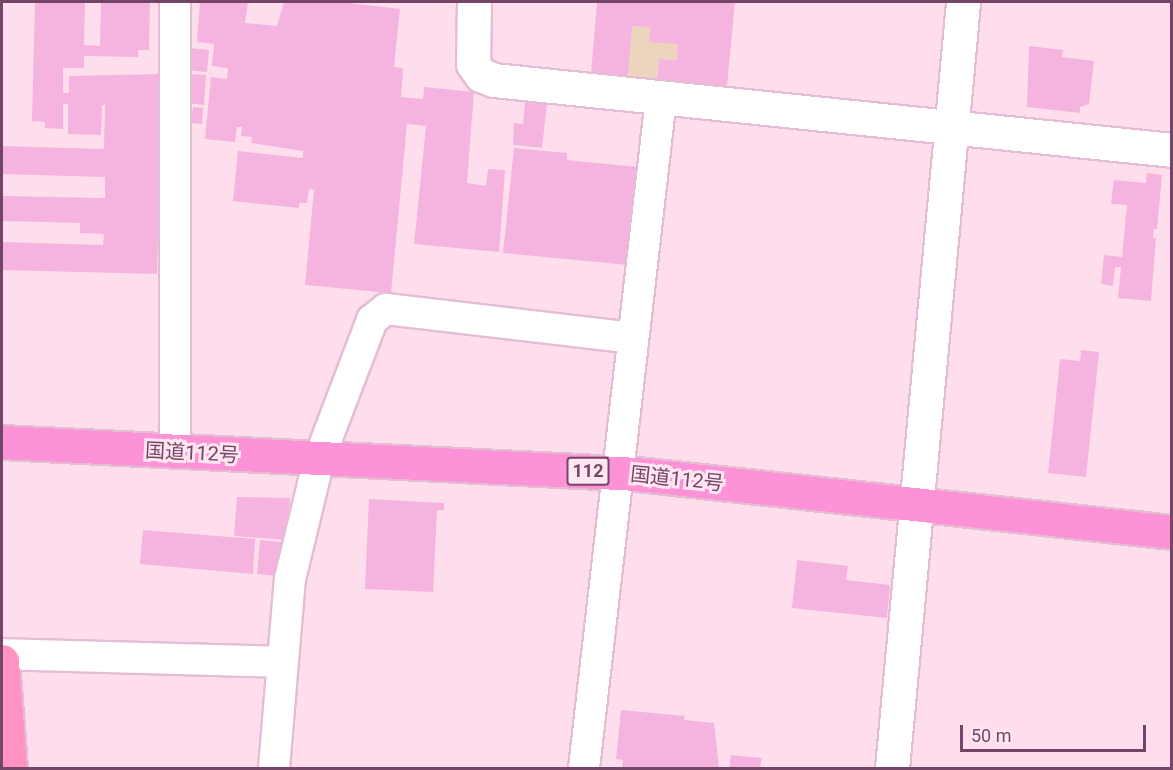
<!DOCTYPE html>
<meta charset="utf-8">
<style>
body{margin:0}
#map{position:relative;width:1173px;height:770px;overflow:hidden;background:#fedeec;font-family:Roboto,"Noto Sans JP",sans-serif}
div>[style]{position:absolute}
.green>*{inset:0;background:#ecd5bc}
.building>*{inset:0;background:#f5b4df}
.roads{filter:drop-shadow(2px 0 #e4bdd4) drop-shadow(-2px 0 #e4bdd4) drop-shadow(0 2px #e4bdd4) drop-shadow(0 -2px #e4bdd4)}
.minor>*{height:30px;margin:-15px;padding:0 15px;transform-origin:15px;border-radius:15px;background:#fff}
.tertiary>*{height:33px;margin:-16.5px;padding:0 16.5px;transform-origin:16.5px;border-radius:16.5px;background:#fff}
.primary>*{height:33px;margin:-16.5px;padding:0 16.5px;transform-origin:16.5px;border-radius:16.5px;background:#ff94c3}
.trunk>*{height:33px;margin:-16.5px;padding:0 16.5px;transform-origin:16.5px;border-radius:16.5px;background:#fe92d6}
span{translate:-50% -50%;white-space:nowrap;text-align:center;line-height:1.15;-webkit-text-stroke:6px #ffe6f1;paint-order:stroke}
.shield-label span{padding:2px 4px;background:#ffe6f1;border:2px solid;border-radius:4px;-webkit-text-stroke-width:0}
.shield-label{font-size:18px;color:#754567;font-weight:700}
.street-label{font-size:20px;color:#754567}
.frame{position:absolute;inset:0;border:3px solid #754567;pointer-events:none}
.scale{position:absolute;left:960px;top:725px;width:186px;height:27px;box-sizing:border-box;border:3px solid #754567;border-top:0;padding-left:8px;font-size:18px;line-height:21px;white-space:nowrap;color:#754567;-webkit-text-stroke:4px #ffe6f1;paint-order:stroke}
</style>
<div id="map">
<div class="green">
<div style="clip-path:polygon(632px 26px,650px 27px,678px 44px,677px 60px,659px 59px,657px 80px,628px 78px)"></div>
</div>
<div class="building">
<div style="clip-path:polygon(35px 2px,85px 2px,84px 45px,100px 46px,101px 2px,150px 2px,149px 50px,138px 50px,138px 57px,84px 56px,84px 68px,63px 68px,63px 93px,69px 93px,69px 76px,162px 74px,157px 274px,2px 270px,2px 242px,103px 245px,104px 234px,80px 233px,80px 223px,2px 221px,2px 196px,105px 198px,105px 177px,2px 174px,2px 146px,104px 149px,105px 105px,102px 105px,101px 135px,68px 134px,68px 104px,63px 104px,63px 129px,45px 128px,45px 122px,32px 121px)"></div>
<div style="clip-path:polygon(200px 2px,248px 2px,245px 23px,277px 26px,284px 2px,340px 2px,400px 9px,394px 67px,403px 68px,401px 97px,423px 99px,424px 87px,474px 92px,467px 183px,486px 186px,488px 169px,505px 170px,499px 252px,414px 244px,426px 126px,407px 124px,391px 293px,305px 285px,314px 190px,309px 189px,307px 203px,299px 203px,299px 208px,233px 201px,238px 151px,303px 158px,303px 151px,251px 143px,252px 137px,241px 136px,242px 127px,237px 127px,235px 142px,205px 139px,211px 77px,227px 79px,228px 68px,212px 66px,214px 44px,197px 42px)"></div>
<div style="clip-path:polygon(597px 2px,735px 2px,727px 86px,657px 80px,659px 59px,677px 60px,678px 44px,649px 42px,650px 27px,632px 26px,628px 78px,591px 74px)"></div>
<div style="clip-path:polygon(1029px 46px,1063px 50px,1062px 57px,1094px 61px,1089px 104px,1080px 107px,1080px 113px,1027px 107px)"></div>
<div style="clip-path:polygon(190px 48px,209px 50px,207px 72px,188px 70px)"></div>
<div style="clip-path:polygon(189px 74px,206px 75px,204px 105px,186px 103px)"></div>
<div style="clip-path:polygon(525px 102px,547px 104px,542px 148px,513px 145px,514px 123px,523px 124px)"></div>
<div style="clip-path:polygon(193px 107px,203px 108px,202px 124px,191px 123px)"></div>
<div style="clip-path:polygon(514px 148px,567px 153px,567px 160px,638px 167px,628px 265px,503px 253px)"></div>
<div style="clip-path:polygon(1147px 173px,1162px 175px,1157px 229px,1154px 229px,1153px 238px,1156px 238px,1151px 301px,1118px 298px,1121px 267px,1115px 267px,1113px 286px,1101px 284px,1104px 255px,1122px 257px,1127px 205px,1111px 204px,1114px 180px,1146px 183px)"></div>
<div style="clip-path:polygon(1081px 350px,1099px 352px,1086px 477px,1048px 473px,1060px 359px,1080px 361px)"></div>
<div style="clip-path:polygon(237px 497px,290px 498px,287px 540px,234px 536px)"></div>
<div style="clip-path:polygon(369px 499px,444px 503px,444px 510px,437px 510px,433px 592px,365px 589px)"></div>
<div style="clip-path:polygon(143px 530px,255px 539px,253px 574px,140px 564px)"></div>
<div style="clip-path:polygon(260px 540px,281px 542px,278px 576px,257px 574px)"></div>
<div style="clip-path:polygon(797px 560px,848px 566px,846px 580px,890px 585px,887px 618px,792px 608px)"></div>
<div style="clip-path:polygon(621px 710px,685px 716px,684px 720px,714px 723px,719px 768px,622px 768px,623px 760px,616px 759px)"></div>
<div style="clip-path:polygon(731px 755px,762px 758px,760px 768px,729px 768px)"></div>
</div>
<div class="roads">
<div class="minor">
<div style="left:175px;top:452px;width:450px;rotate:-90deg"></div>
<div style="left:2px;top:654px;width:279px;rotate:1.6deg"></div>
<div style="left:274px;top:768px;width:190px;rotate:-85.2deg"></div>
<div style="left:290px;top:579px;width:123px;rotate:-76.4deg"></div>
<div style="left:319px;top:459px;width:149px;rotate:-69.1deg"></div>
<div style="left:372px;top:320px;width:18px;rotate:-38deg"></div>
<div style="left:386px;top:309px;width:248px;rotate:6.7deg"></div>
<div style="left:584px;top:768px;width:674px;rotate:-83.44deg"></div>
</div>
<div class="tertiary">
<div style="left:474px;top:2px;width:62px;rotate:90.9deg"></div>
<div style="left:473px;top:64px;width:14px;rotate:54deg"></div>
<div style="left:481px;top:75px;width:14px;rotate:21deg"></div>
<div style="left:494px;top:80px;width:682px;rotate:5.89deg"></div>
<div style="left:892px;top:768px;width:769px;rotate:-84.7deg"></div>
</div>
<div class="primary">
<div style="left:2px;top:661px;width:107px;rotate:85.7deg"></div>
</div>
<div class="trunk">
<div style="left:2px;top:442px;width:636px;rotate:2.88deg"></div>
<div style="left:637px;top:474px;width:538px;rotate:6.19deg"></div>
</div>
</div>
<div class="shield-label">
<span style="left:588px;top:471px">112</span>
</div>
<div class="street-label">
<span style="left:192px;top:453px;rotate:3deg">国道112号</span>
<span style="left:677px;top:479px;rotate:6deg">国道112号</span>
</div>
<div class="frame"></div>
<div class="scale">50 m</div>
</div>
